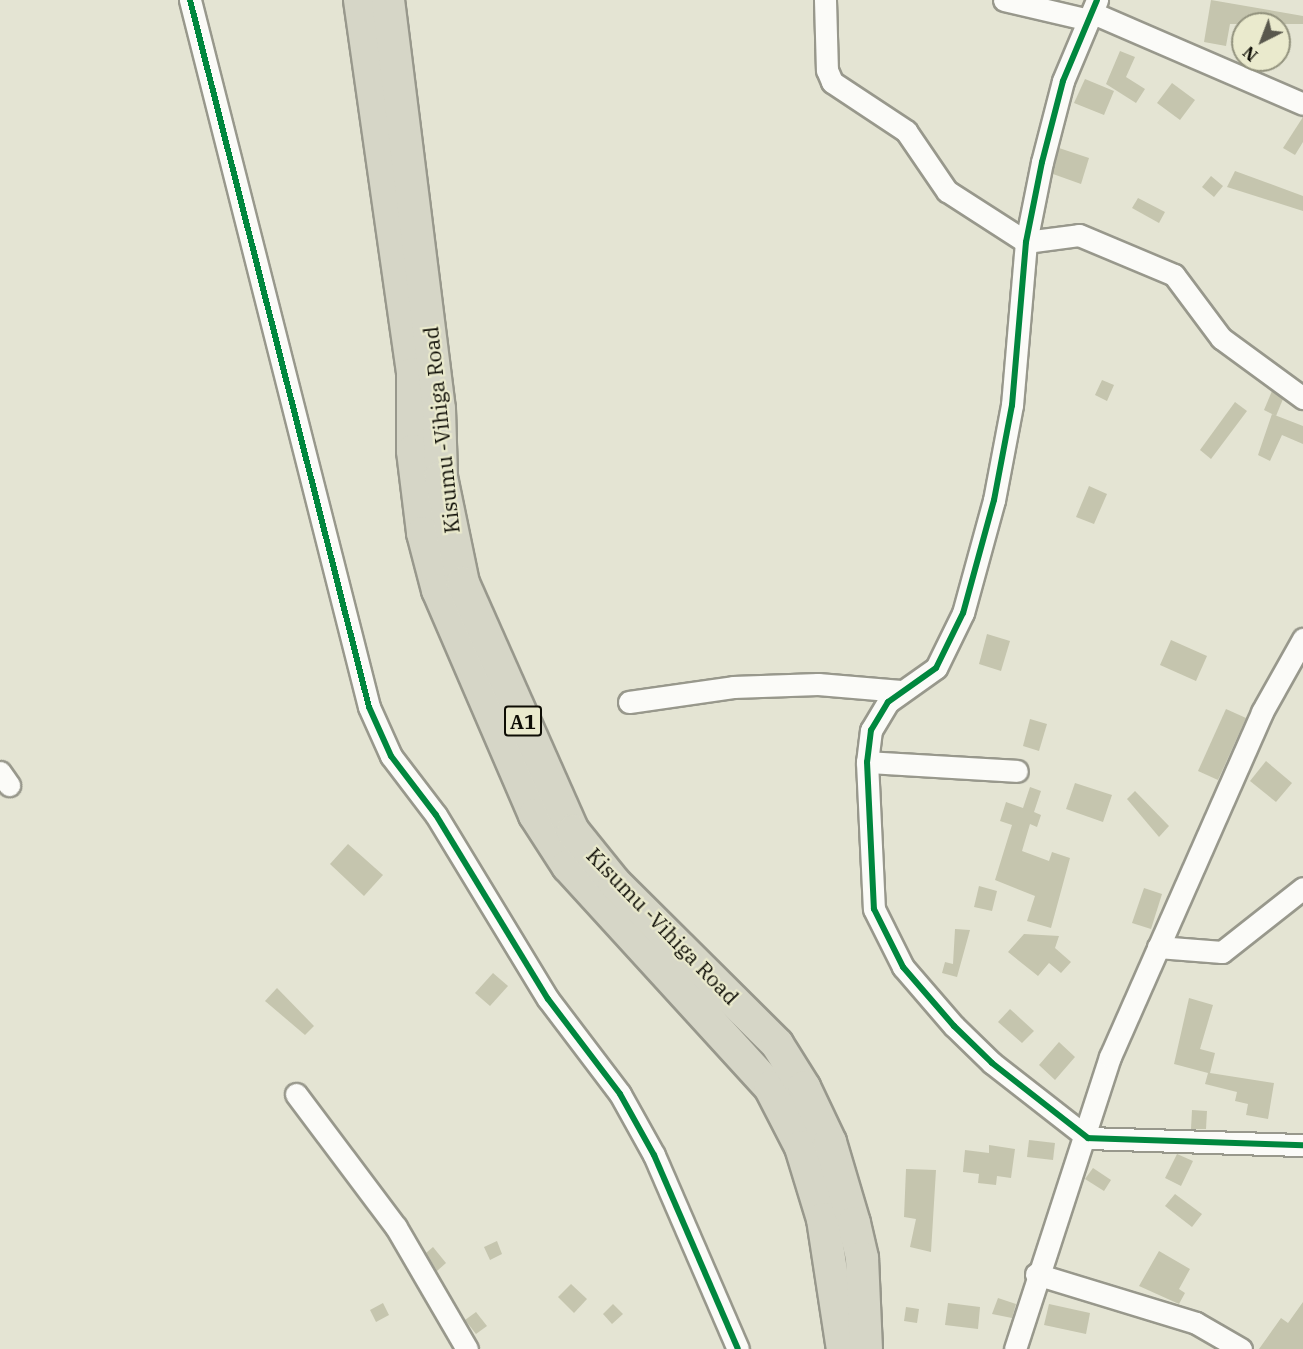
<!DOCTYPE html>
<style>
body{margin:0}
#map{position:relative;width:1303px;height:1349px;overflow:hidden;background:#e4e4d3;font-family:"IBM Plex Serif",serif}
div>[style]{position:absolute}
.building>*{inset:0;background:#c5c5ae}
.roads{filter:drop-shadow(2px 0 #98988c) drop-shadow(-2px 0 #98988c) drop-shadow(0 2px #98988c) drop-shadow(0 -2px #98988c)}
.minor>*{height:21px;margin:-10.5px;padding:0 10.5px;transform-origin:10.5px;border-radius:10.5px;background:#fbfbf8}
.highway>*{height:32px;margin:-16px;padding:0 16px;transform-origin:16px;border-radius:16px;background:#d6d6c7}
.cycleway>*{height:6px;margin:-3px;padding:0 3px;transform-origin:3px;border-radius:3px;background:#00873e}
span{translate:-50% -50%;white-space:nowrap;text-align:center;line-height:1.15;-webkit-text-stroke:4.5px #eaeacd;paint-order:stroke}
.shield-label span{padding:2px 4px;background:#eaeacd;border:2px solid;border-radius:4px;-webkit-text-stroke-width:0}
.shield-label{font-size:20px;color:#0e0d05;font-weight:700}
.street-label{font-size:21px;color:#0e0d05}
.north{position:absolute;left:1231px;top:12px;width:60px;height:60px;box-sizing:border-box;background:#eaeacd;border:2px solid #92927d;border-radius:50%;rotate:222deg;font-size:16px;font-weight:700;line-height:24px;text-align:center;color:#0e0d05}
.north::after{content:'';display:block;margin:auto;width:21px;height:27px;background:#59584d;clip-path:polygon(50% 0,100% 100%,50% 72%,0 100%)}
</style>
<div id="map">
<div class="building">
<div style="clip-path:polygon(1211px 0,1303px 16px,1303px 24px,1230px 24px,1226px 46px,1204px 42px)"></div>
<div style="clip-path:polygon(1120px 51px,1135px 57px,1126px 77px,1145px 89px,1136px 103px,1106px 84px)"></div>
<div style="clip-path:polygon(1085px 79px,1114px 91px,1104px 115px,1074px 103px)"></div>
<div style="clip-path:polygon(1172px 83px,1195px 100px,1180px 120px,1157px 103px)"></div>
<div style="clip-path:polygon(1303px 117px,1303px 142px,1295px 155px,1283px 148px)"></div>
<div style="clip-path:polygon(1059px 148px,1089px 158px,1081px 184px,1053px 174px)"></div>
<div style="clip-path:polygon(1235px 171px,1303px 196px,1303px 211px,1227px 187px)"></div>
<div style="clip-path:polygon(1211px 176px,1223px 186px,1214px 197px,1202px 187px)"></div>
<div style="clip-path:polygon(1138px 198px,1165px 212px,1159px 223px,1132px 208px)"></div>
<div style="clip-path:polygon(1102px 380px,1114px 385px,1107px 401px,1095px 395px)"></div>
<div style="clip-path:polygon(1272px 391px,1283px 399px,1276px 416px,1264px 410px)"></div>
<div style="clip-path:polygon(1235px 402px,1247px 411px,1211px 459px,1200px 450px)"></div>
<div style="clip-path:polygon(1272px 414px,1303px 426px,1303px 444px,1282px 435px,1270px 461px,1258px 455px)"></div>
<div style="clip-path:polygon(1089px 486px,1107px 494px,1094px 524px,1076px 517px)"></div>
<div style="clip-path:polygon(987px 634px,1010px 641px,1001px 671px,979px 664px)"></div>
<div style="clip-path:polygon(1171px 640px,1207px 656px,1196px 681px,1160px 665px)"></div>
<div style="clip-path:polygon(1226px 709px,1246px 718px,1218px 780px,1198px 771px)"></div>
<div style="clip-path:polygon(1030px 719px,1047px 724px,1039px 751px,1023px 746px)"></div>
<div style="clip-path:polygon(1266px 761px,1292px 783px,1276px 802px,1250px 781px)"></div>
<div style="clip-path:polygon(1075px 783px,1112px 795px,1103px 822px,1066px 809px)"></div>
<div style="clip-path:polygon(1030px 787px,1041px 791px,1034px 812px,1041px 815px,1037px 827px,1030px 824px,1022px 851px,1049px 861px,1052px 852px,1070px 858px,1051px 928px,1027px 921px,1035px 896px,995px 880px,1012px 825px,1000px 821px,1006px 802px,1023px 808px)"></div>
<div style="clip-path:polygon(1135px 791px,1169px 826px,1159px 837px,1127px 799px)"></div>
<div style="clip-path:polygon(348px 844px,383px 875px,364px 896px,330px 864px)"></div>
<div style="clip-path:polygon(979px 886px,997px 891px,992px 911px,974px 907px)"></div>
<div style="clip-path:polygon(1144px 888px,1162px 894px,1151px 929px,1132px 923px)"></div>
<div style="clip-path:polygon(955px 929px,970px 930px,957px 977px,942px 973px,945px 962px,953px 964px)"></div>
<div style="clip-path:polygon(1024px 934px,1059px 936px,1055px 948px,1071px 962px,1061px 973px,1049px 963px,1038px 976px,1008px 952px)"></div>
<div style="clip-path:polygon(493px 973px,508px 986px,490px 1006px,475px 993px)"></div>
<div style="clip-path:polygon(277px 988px,314px 1026px,305px 1035px,265px 1001px)"></div>
<div style="clip-path:polygon(1189px 998px,1213px 1005px,1200px 1049px,1215px 1053px,1210px 1073px,1274px 1083px,1268px 1119px,1246px 1115px,1248px 1104px,1235px 1101px,1237px 1092px,1205px 1084px,1208px 1073px,1174px 1064px)"></div>
<div style="clip-path:polygon(1010px 1009px,1034px 1031px,1022px 1043px,998px 1022px)"></div>
<div style="clip-path:polygon(1059px 1042px,1075px 1057px,1055px 1080px,1039px 1065px)"></div>
<div style="clip-path:polygon(1192px 1110px,1207px 1111px,1206px 1129px,1191px 1129px)"></div>
<div style="clip-path:polygon(1029px 1140px,1055px 1143px,1053px 1160px,1027px 1157px)"></div>
<div style="clip-path:polygon(989px 1145px,1015px 1149px,1011px 1178px,997px 1176px,996px 1185px,978px 1183px,979px 1174px,963px 1172px,965px 1150px,989px 1153px)"></div>
<div style="clip-path:polygon(1177px 1154px,1193px 1161px,1181px 1186px,1165px 1178px)"></div>
<div style="clip-path:polygon(1093px 1168px,1111px 1180px,1104px 1191px,1085px 1179px)"></div>
<div style="clip-path:polygon(906px 1169px,936px 1170px,931px 1252px,910px 1247px,916px 1219px,904px 1217px)"></div>
<div style="clip-path:polygon(1175px 1194px,1202px 1214px,1192px 1227px,1165px 1206px)"></div>
<div style="clip-path:polygon(497px 1241px,502px 1254px,490px 1260px,484px 1247px)"></div>
<div style="clip-path:polygon(433px 1247px,446px 1263px,437px 1271px,426px 1253px)"></div>
<div style="clip-path:polygon(1159px 1251px,1190px 1269px,1179px 1289px,1185px 1293px,1179px 1304px,1139px 1286px)"></div>
<div style="clip-path:polygon(571px 1284px,587px 1299px,574px 1313px,558px 1297px)"></div>
<div style="clip-path:polygon(998px 1298px,1016px 1304px,1012px 1318px,992px 1314px)"></div>
<div style="clip-path:polygon(1303px 1302px,1303px 1349px,1259px 1349px,1281px 1318px,1288px 1323px)"></div>
<div style="clip-path:polygon(383px 1303px,389px 1315px,376px 1322px,370px 1310px)"></div>
<div style="clip-path:polygon(948px 1303px,980px 1307px,978px 1329px,945px 1325px)"></div>
<div style="clip-path:polygon(613px 1304px,623px 1314px,612px 1324px,603px 1314px)"></div>
<div style="clip-path:polygon(1049px 1304px,1090px 1313px,1086px 1334px,1044px 1325px)"></div>
<div style="clip-path:polygon(906px 1307px,919px 1309px,917px 1323px,904px 1321px)"></div>
<div style="clip-path:polygon(476px 1312px,487px 1326px,476px 1334px,465px 1320px)"></div>
</div>
<div class="roads">
<div class="minor">
<div style="left:190px;top:0;width:729px;rotate:75.79deg"></div>
<div style="left:369px;top:707px;width:54px;rotate:65.8deg"></div>
<div style="left:391px;top:756px;width:74px;rotate:52.7deg"></div>
<div style="left:436px;top:815px;width:215px;rotate:58.7deg"></div>
<div style="left:548px;top:999px;width:119px;rotate:52.8deg"></div>
<div style="left:620px;top:1094px;width:70px;rotate:60.9deg"></div>
<div style="left:654px;top:1155px;width:211px;rotate:66.6deg"></div>
<div style="left:825px;top:0;width:70px;rotate:88.4deg"></div>
<div style="left:827px;top:70px;width:13px;rotate:67deg"></div>
<div style="left:832px;top:82px;width:89px;rotate:33.5deg"></div>
<div style="left:906px;top:131px;width:73px;rotate:55.7deg"></div>
<div style="left:947px;top:191px;width:94px;rotate:32.8deg"></div>
<div style="left:1026px;top:242px;width:53px;rotate:-7.5deg"></div>
<div style="left:1079px;top:235px;width:103px;rotate:22.8deg"></div>
<div style="left:1174px;top:275px;width:79px;rotate:53.3deg"></div>
<div style="left:1221px;top:338px;width:102px;rotate:36.2deg"></div>
<div style="left:1004px;top:0;width:87px;rotate:13.2deg"></div>
<div style="left:1097px;top:0;width:88px;rotate:112.8deg"></div>
<div style="left:1063px;top:81px;width:84px;rotate:104.5deg"></div>
<div style="left:1042px;top:162px;width:82px;rotate:101.3deg"></div>
<div style="left:1026px;top:242px;width:164px;rotate:94.9deg"></div>
<div style="left:1012px;top:405px;width:97px;rotate:100.7deg"></div>
<div style="left:994px;top:500px;width:117px;rotate:105.3deg"></div>
<div style="left:963px;top:613px;width:61px;rotate:116.1deg"></div>
<div style="left:936px;top:668px;width:59px;rotate:144.7deg"></div>
<div style="left:888px;top:702px;width:33px;rotate:121deg"></div>
<div style="left:871px;top:730px;width:32px;rotate:97deg"></div>
<div style="left:867px;top:762px;width:147px;rotate:87.3deg"></div>
<div style="left:874px;top:909px;width:65px;rotate:63.4deg"></div>
<div style="left:903px;top:967px;width:78px;rotate:49.2deg"></div>
<div style="left:954px;top:1026px;width:53px;rotate:44.2deg"></div>
<div style="left:992px;top:1063px;width:122px;rotate:38deg"></div>
<div style="left:1088px;top:1138px;width:215px;rotate:1.9deg"></div>
<div style="left:1093px;top:13px;width:229px;rotate:23.4deg"></div>
<div style="left:629px;top:702px;width:105px;rotate:-8.2deg"></div>
<div style="left:733px;top:687px;width:85px;rotate:-2deg"></div>
<div style="left:818px;top:684px;width:83px;rotate:4.8deg"></div>
<div style="left:867px;top:762px;width:150px;rotate:3.4deg"></div>
<div style="left:0;top:772px;width:16px;rotate:55deg"></div>
<div style="left:1158px;top:947px;width:64px;rotate:4.5deg"></div>
<div style="left:1222px;top:952px;width:103px;rotate:-38.3deg"></div>
<div style="left:296px;top:1094px;width:166px;rotate:53.1deg"></div>
<div style="left:396px;top:1227px;width:141px;rotate:59.8deg"></div>
<div style="left:1036px;top:1274px;width:167px;rotate:17deg"></div>
<div style="left:1196px;top:1323px;width:52px;rotate:30deg"></div>
<div style="left:1015px;top:1349px;width:307px;rotate:-72deg"></div>
<div style="left:1110px;top:1057px;width:377px;rotate:-66.2deg"></div>
<div style="left:1262px;top:712px;width:84px;rotate:-60.7deg"></div>
</div>
<div class="highway">
<div style="left:360px;top:0;width:378px;rotate:81.9deg"></div>
<div style="left:413px;top:374px;width:77px;rotate:90deg"></div>
<div style="left:413px;top:451px;width:83px;rotate:83deg"></div>
<div style="left:423px;top:533px;width:59px;rotate:75.3deg"></div>
<div style="left:438px;top:590px;width:245px;rotate:66.7deg"></div>
<div style="left:535px;top:815px;width:61px;rotate:57.1deg"></div>
<div style="left:568px;top:866px;width:299px;rotate:47.6deg"></div>
<div style="left:770px;top:1087px;width:68px;rotate:62.7deg"></div>
<div style="left:801px;top:1147px;width:75px;rotate:73deg"></div>
<div style="left:823px;top:1219px;width:132px;rotate:81.3deg"></div>
<div style="left:388px;top:0;width:412px;rotate:82.9deg"></div>
<div style="left:439px;top:409px;width:68px;rotate:88.3deg"></div>
<div style="left:441px;top:477px;width:108px;rotate:78.3deg"></div>
<div style="left:463px;top:583px;width:271px;rotate:66.1deg"></div>
<div style="left:573px;top:831px;width:65px;rotate:51.2deg"></div>
<div style="left:614px;top:882px;width:230px;rotate:44.8deg"></div>
<div style="left:777px;top:1044px;width:51px;rotate:57.9deg"></div>
<div style="left:804px;top:1087px;width:61px;rotate:64.7deg"></div>
<div style="left:830px;top:1142px;width:84px;rotate:73.5deg"></div>
<div style="left:854px;top:1223px;width:36px;rotate:77deg"></div>
<div style="left:862px;top:1258px;width:91px;rotate:87.5deg"></div>
</div>
</div>
<div class="cycleway">
<div style="left:190px;top:0;width:729px;rotate:75.79deg"></div>
<div style="left:369px;top:707px;width:54px;rotate:65.8deg"></div>
<div style="left:391px;top:756px;width:74px;rotate:52.7deg"></div>
<div style="left:436px;top:815px;width:215px;rotate:58.7deg"></div>
<div style="left:548px;top:999px;width:119px;rotate:52.8deg"></div>
<div style="left:620px;top:1094px;width:70px;rotate:60.9deg"></div>
<div style="left:654px;top:1155px;width:211px;rotate:66.6deg"></div>
<div style="left:1097px;top:0;width:88px;rotate:112.8deg"></div>
<div style="left:1063px;top:81px;width:84px;rotate:104.5deg"></div>
<div style="left:1042px;top:162px;width:82px;rotate:101.3deg"></div>
<div style="left:1026px;top:242px;width:164px;rotate:94.9deg"></div>
<div style="left:1012px;top:405px;width:97px;rotate:100.7deg"></div>
<div style="left:994px;top:500px;width:117px;rotate:105.3deg"></div>
<div style="left:963px;top:613px;width:61px;rotate:116.1deg"></div>
<div style="left:936px;top:668px;width:59px;rotate:144.7deg"></div>
<div style="left:888px;top:702px;width:33px;rotate:121deg"></div>
<div style="left:871px;top:730px;width:32px;rotate:97deg"></div>
<div style="left:867px;top:762px;width:147px;rotate:87.3deg"></div>
<div style="left:874px;top:909px;width:65px;rotate:63.4deg"></div>
<div style="left:903px;top:967px;width:78px;rotate:49.2deg"></div>
<div style="left:954px;top:1026px;width:53px;rotate:44.2deg"></div>
<div style="left:992px;top:1063px;width:122px;rotate:38deg"></div>
<div style="left:1088px;top:1138px;width:215px;rotate:1.9deg"></div>
</div>
<div class="shield-label">
<span style="left:523px;top:721px">A1</span>
</div>
<div class="street-label">
<span style="left:441px;top:430px;rotate:-96deg">Kisumu -Vihiga Road</span>
<span style="left:663px;top:926px;rotate:46deg">Kisumu -Vihiga Road</span>
</div>
<div class="north">N</div>
</div>
